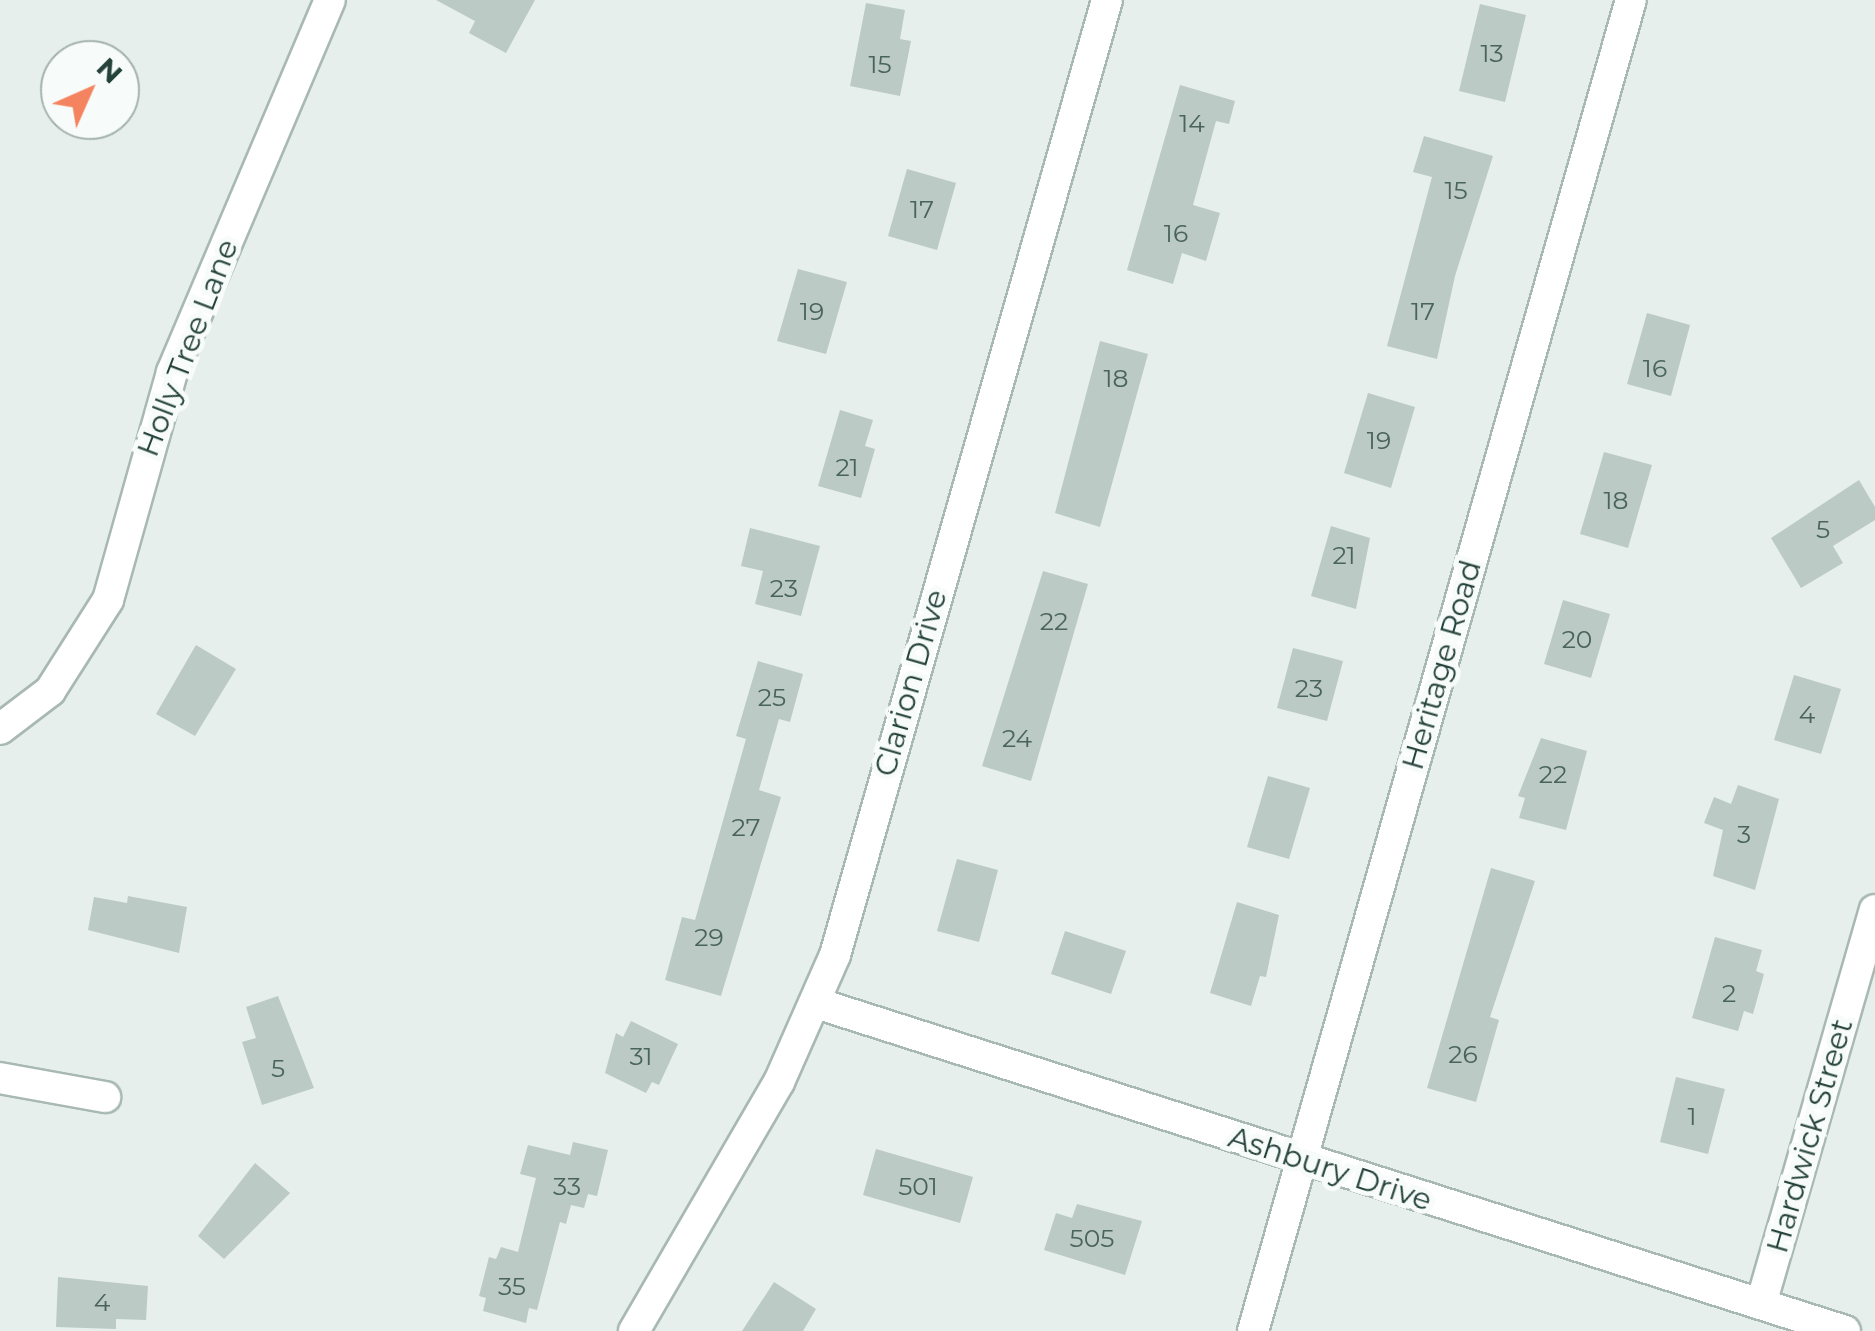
<!DOCTYPE html>
<style>
body{margin:0}
#map{position:relative;width:1875px;height:1331px;overflow:hidden;background:#e6efeb;font-family:Montserrat,sans-serif}
div>[style]{position:absolute}
.building>*{inset:0;background:#bbcac4}
.roads{filter:drop-shadow(2px 0 #a8b8b2) drop-shadow(-2px 0 #a8b8b2) drop-shadow(0 2px #a8b8b2) drop-shadow(0 -2px #a8b8b2)}
.street>*{height:30px;margin:-15px;padding:0 15px;transform-origin:15px;border-radius:15px;background:#fff}
span{translate:-50% -50%;white-space:nowrap;text-align:center;line-height:1.15;-webkit-text-stroke:10px #f7fbf9;paint-order:stroke}
.number-label{font-size:25px;color:#4a645c}
.number-label span{-webkit-text-stroke-width:0}
.street-label{font-size:30px;color:#24423a}
.north{position:absolute;left:40px;top:40px;width:100px;height:100px;box-sizing:border-box;background:#f7fbf9;border:2px solid #a3b1ad;border-radius:50%;rotate:45deg;font-size:28px;font-weight:700;line-height:40px;text-align:center;color:#24423a}
.north::after{content:'';display:block;margin:auto;width:35px;height:45px;background:#f4845f;clip-path:polygon(50% 0,100% 100%,50% 72%,0 100%)}
</style>
<div id="map">
<div class="building">
<div style="clip-path:polygon(436px 0,535px 0,506px 53px,469px 33px,475px 21px)"></div>
<div style="clip-path:polygon(866px 3px,905px 10px,900px 39px,911px 41px,900px 96px,850px 86px)"></div>
<div style="clip-path:polygon(1480px 4px,1526px 15px,1505px 102px,1459px 91px)"></div>
<div style="clip-path:polygon(1180px 85px,1235px 101px,1229px 124px,1216px 121px,1193px 205px,1220px 213px,1206px 261px,1182px 253px,1173px 284px,1127px 270px)"></div>
<div style="clip-path:polygon(1424px 136px,1493px 156px,1455px 276px,1437px 359px,1387px 346px,1432px 177px,1413px 172px)"></div>
<div style="clip-path:polygon(907px 169px,956px 183px,937px 250px,888px 236px)"></div>
<div style="clip-path:polygon(798px 269px,847px 282px,826px 354px,777px 341px)"></div>
<div style="clip-path:polygon(1647px 313px,1690px 325px,1671px 396px,1627px 384px)"></div>
<div style="clip-path:polygon(1100px 341px,1148px 354px,1100px 527px,1055px 513px)"></div>
<div style="clip-path:polygon(1368px 393px,1415px 407px,1391px 488px,1344px 473px)"></div>
<div style="clip-path:polygon(840px 410px,873px 420px,865px 446px,875px 449px,861px 498px,818px 486px)"></div>
<div style="clip-path:polygon(1604px 452px,1652px 465px,1628px 548px,1580px 534px)"></div>
<div style="clip-path:polygon(1859px 480px,1875px 507px,1875px 520px,1833px 546px,1843px 563px,1801px 588px,1771px 538px)"></div>
<div style="clip-path:polygon(1331px 526px,1370px 538px,1356px 609px,1311px 596px)"></div>
<div style="clip-path:polygon(750px 528px,820px 546px,801px 616px,755px 604px,763px 571px,741px 566px)"></div>
<div style="clip-path:polygon(1043px 571px,1088px 584px,1031px 781px,982px 766px)"></div>
<div style="clip-path:polygon(1563px 600px,1610px 614px,1591px 678px,1544px 664px)"></div>
<div style="clip-path:polygon(196px 645px,236px 669px,195px 736px,156px 714px)"></div>
<div style="clip-path:polygon(1293px 648px,1343px 661px,1327px 721px,1277px 708px)"></div>
<div style="clip-path:polygon(758px 661px,803px 674px,790px 722px,779px 719px,759px 790px,781px 797px,721px 996px,665px 980px,682px 917px,695px 920px,746px 739px,736px 736px)"></div>
<div style="clip-path:polygon(1794px 675px,1841px 689px,1821px 754px,1774px 740px)"></div>
<div style="clip-path:polygon(1541px 738px,1587px 751px,1566px 830px,1519px 818px,1525px 798px,1518px 796px)"></div>
<div style="clip-path:polygon(1268px 776px,1310px 788px,1289px 859px,1247px 847px)"></div>
<div style="clip-path:polygon(1738px 785px,1779px 799px,1755px 890px,1713px 876px,1723px 830px,1704px 823px,1714px 797px,1731px 804px)"></div>
<div style="clip-path:polygon(957px 859px,998px 870px,979px 942px,937px 931px)"></div>
<div style="clip-path:polygon(1491px 868px,1535px 881px,1490px 1017px,1499px 1020px,1476px 1102px,1427px 1088px)"></div>
<div style="clip-path:polygon(128px 896px,187px 907px,179px 953px,88px 930px,94px 897px,127px 903px)"></div>
<div style="clip-path:polygon(1237px 902px,1279px 915px,1266px 977px,1260px 976px,1251px 1006px,1210px 993px)"></div>
<div style="clip-path:polygon(1065px 931px,1126px 951px,1111px 994px,1051px 974px)"></div>
<div style="clip-path:polygon(1715px 937px,1762px 950px,1756px 971px,1764px 974px,1753px 1014px,1744px 1011px,1738px 1031px,1692px 1018px)"></div>
<div style="clip-path:polygon(278px 996px,314px 1088px,262px 1105px,242px 1042px,256px 1038px,246px 1007px)"></div>
<div style="clip-path:polygon(631px 1021px,678px 1044px,659px 1085px,652px 1082px,646px 1093px,605px 1073px,616px 1033px,623px 1037px)"></div>
<div style="clip-path:polygon(1676px 1077px,1725px 1089px,1708px 1154px,1660px 1142px)"></div>
<div style="clip-path:polygon(573px 1142px,608px 1150px,597px 1196px,588px 1194px,584px 1208px,571px 1205px,566px 1224px,560px 1222px,537px 1310px,529px 1308px,526px 1323px,483px 1311px,486px 1298px,479px 1296px,489px 1257px,496px 1259px,501px 1247px,518px 1252px,536px 1178px,520px 1174px,528px 1145px,570px 1155px)"></div>
<div style="clip-path:polygon(876px 1149px,973px 1177px,960px 1223px,863px 1195px)"></div>
<div style="clip-path:polygon(255px 1163px,290px 1193px,224px 1259px,198px 1236px)"></div>
<div style="clip-path:polygon(1077px 1204px,1142px 1221px,1125px 1275px,1044px 1250px,1056px 1213px,1072px 1218px)"></div>
<div style="clip-path:polygon(58px 1277px,148px 1286px,146px 1320px,116px 1319px,116px 1329px,56px 1327px)"></div>
<div style="clip-path:polygon(774px 1282px,816px 1309px,803px 1331px,742px 1331px)"></div>
</div>
<div class="roads">
<div class="street">
<div style="left:0;top:729px;width:63px;rotate:-37.2deg"></div>
<div style="left:50px;top:691px;width:108px;rotate:-57.5deg"></div>
<div style="left:108px;top:600px;width:237px;rotate:-74.3deg"></div>
<div style="left:172px;top:372px;width:404px;rotate:-67deg"></div>
<div style="left:816px;top:1003px;width:1080px;rotate:17.68deg"></div>
<div style="left:0;top:1078px;width:107px;rotate:10.3deg"></div>
<div style="left:1761px;top:1304px;width:410px;rotate:-73.9deg"></div>
<div style="left:634px;top:1331px;width:288px;rotate:-59.8deg"></div>
<div style="left:779px;top:1082px;width:139px;rotate:-66.2deg"></div>
<div style="left:835px;top:955px;width:993px;rotate:-74.1deg"></div>
<div style="left:1253px;top:1331px;width:1384px;rotate:-74.15deg"></div>
</div>
</div>
<div class="number-label">
<span style="left:1492px;top:53px">13</span>
<span style="left:880px;top:64px">15</span>
<span style="left:1192px;top:123px">14</span>
<span style="left:1456px;top:190px">15</span>
<span style="left:922px;top:209px">17</span>
<span style="left:1176px;top:233px">16</span>
<span style="left:812px;top:311px">19</span>
<span style="left:1423px;top:311px">17</span>
<span style="left:1655px;top:368px">16</span>
<span style="left:1116px;top:378px">18</span>
<span style="left:1379px;top:440px">19</span>
<span style="left:847px;top:467px">21</span>
<span style="left:1616px;top:500px">18</span>
<span style="left:1823px;top:529px">5</span>
<span style="left:1344px;top:555px">21</span>
<span style="left:784px;top:588px">23</span>
<span style="left:1054px;top:621px">22</span>
<span style="left:1577px;top:639px">20</span>
<span style="left:1309px;top:688px">23</span>
<span style="left:772px;top:697px">25</span>
<span style="left:1807px;top:714px">4</span>
<span style="left:1017px;top:738px">24</span>
<span style="left:1553px;top:774px">22</span>
<span style="left:746px;top:827px">27</span>
<span style="left:1744px;top:834px">3</span>
<span style="left:709px;top:937px">29</span>
<span style="left:1729px;top:993px">2</span>
<span style="left:1463px;top:1054px">26</span>
<span style="left:641px;top:1056px">31</span>
<span style="left:278px;top:1068px">5</span>
<span style="left:1692px;top:1116px">1</span>
<span style="left:567px;top:1186px">33</span>
<span style="left:918px;top:1186px">501</span>
<span style="left:1092px;top:1238px">505</span>
<span style="left:512px;top:1286px">35</span>
<span style="left:102px;top:1302px">4</span>
</div>
<div class="street-label">
<span style="left:188px;top:348px;rotate:-69deg">Holly Tree Lane</span>
<span style="left:1442px;top:665px;rotate:-74deg">Heritage Road</span>
<span style="left:911px;top:683px;rotate:-74deg">Clarion Drive</span>
<span style="left:1810px;top:1136px;rotate:-74deg">Hardwick Street</span>
<span style="left:1330px;top:1169px;rotate:18deg">Ashbury Drive</span>
</div>
<div class="north">N</div>
</div>
